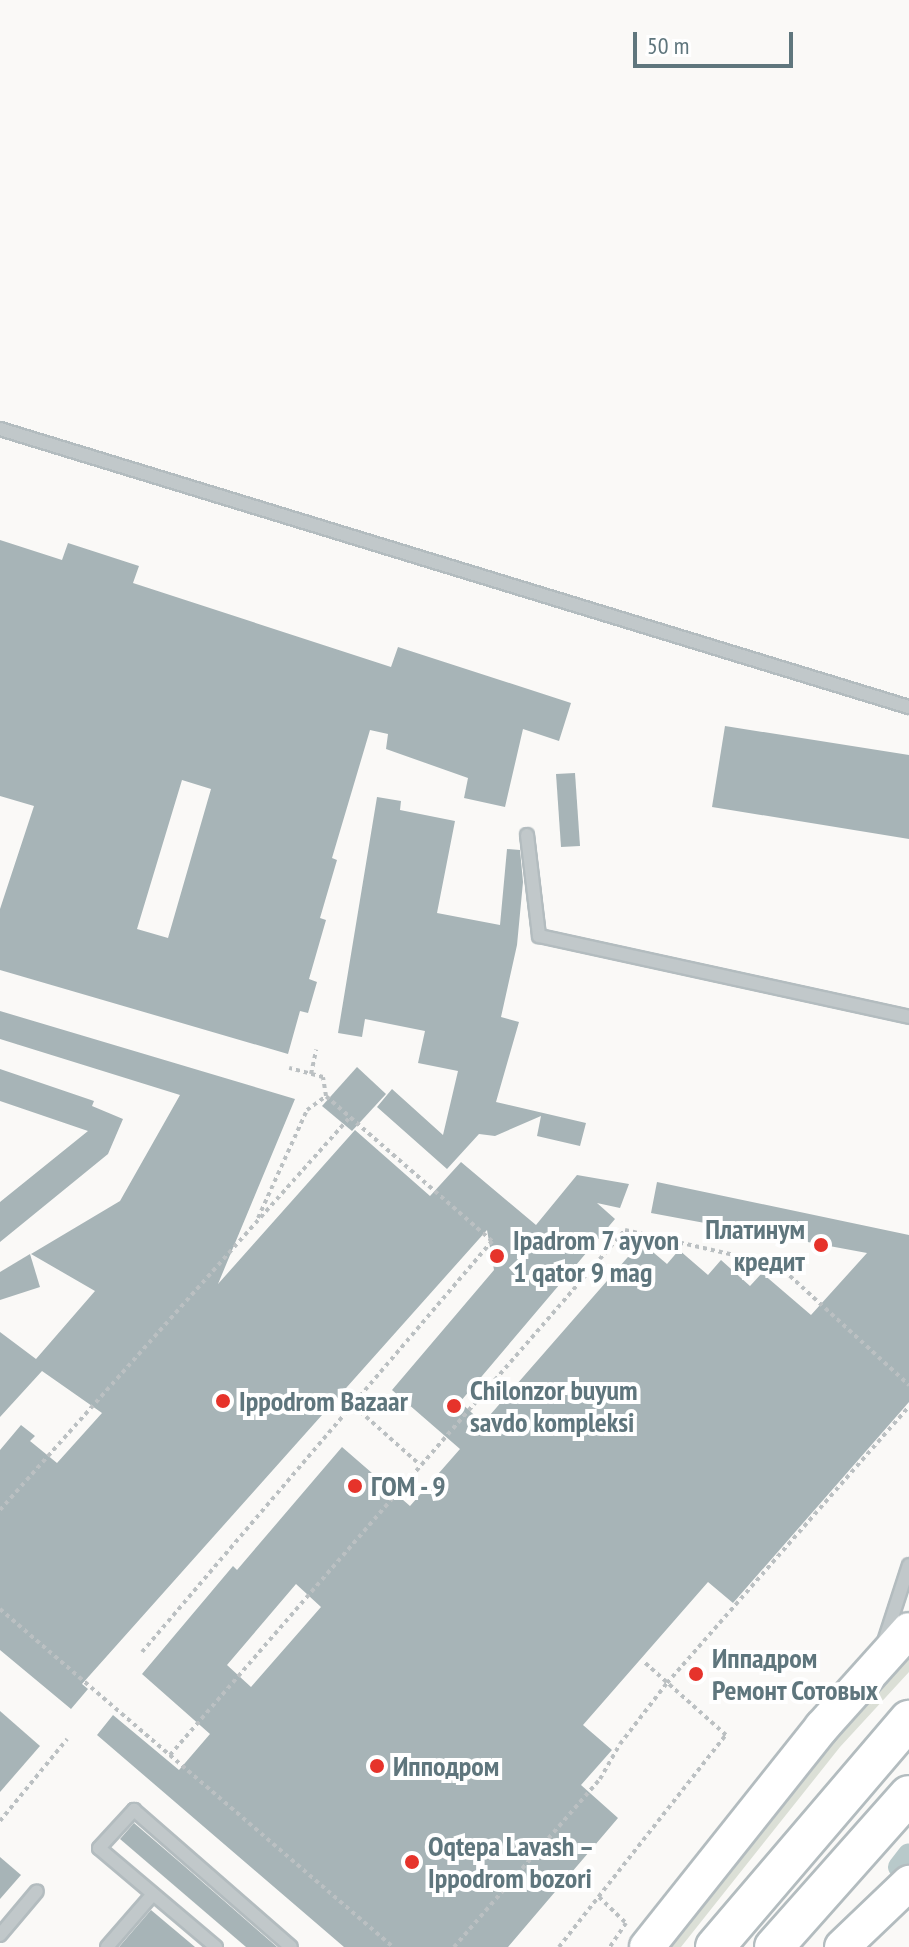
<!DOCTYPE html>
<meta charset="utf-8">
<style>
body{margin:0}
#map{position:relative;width:909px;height:1947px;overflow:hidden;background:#faf9f7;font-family:"PT Sans Narrow",sans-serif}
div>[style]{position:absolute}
.green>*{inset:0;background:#dbdfd6}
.canal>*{height:22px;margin:-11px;padding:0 11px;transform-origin:11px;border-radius:11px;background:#b8c9ca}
.building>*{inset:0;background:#a7b4b7}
.path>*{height:4px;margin-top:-2px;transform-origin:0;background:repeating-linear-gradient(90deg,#bbc0c2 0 4px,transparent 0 8px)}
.roads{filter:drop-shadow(2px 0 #b3bcbf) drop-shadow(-2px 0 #b3bcbf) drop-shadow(0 2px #b3bcbf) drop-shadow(0 -2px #b3bcbf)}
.lane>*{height:12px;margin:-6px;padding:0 6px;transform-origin:6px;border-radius:6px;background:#c1c8ca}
.secondary>*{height:34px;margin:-17px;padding:0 17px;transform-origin:17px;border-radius:17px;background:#fff}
.primary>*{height:38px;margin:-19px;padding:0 19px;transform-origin:19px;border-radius:19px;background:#fff}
.dots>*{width:22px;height:22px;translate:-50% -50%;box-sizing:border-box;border:4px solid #fff;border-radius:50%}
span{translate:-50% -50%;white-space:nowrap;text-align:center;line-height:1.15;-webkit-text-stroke:8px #fff;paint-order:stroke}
.poi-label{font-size:28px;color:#5f767d;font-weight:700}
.right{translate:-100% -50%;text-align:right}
.left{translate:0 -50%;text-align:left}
.scale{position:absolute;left:633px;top:32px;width:160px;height:36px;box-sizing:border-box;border:4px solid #5f767d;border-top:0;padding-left:10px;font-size:24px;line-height:28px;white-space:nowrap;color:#5f767d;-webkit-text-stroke:6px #fff;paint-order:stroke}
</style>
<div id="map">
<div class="green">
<div style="clip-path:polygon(909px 1655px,909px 1672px,840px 1747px,681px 1947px,665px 1947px,832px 1739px)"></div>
</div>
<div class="canal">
<div style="left:899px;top:1867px;width:16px;rotate:-52deg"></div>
</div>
<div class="building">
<div style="clip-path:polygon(evenodd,0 540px,62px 560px,68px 543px,139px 566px,133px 583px,391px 667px,398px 647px,571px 703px,559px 741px,523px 729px,505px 807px,464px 798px,468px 778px,386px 749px,388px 734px,370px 730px,332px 858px,337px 860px,320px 918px,326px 920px,309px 979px,317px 982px,308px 1013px,300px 1011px,288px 1054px,0 970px,0 909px,34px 806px,0 796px,0 540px,182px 780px,211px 789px,168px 938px,137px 929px,182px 780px)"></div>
<div style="clip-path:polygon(725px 726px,909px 755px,909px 839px,712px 807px)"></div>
<div style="clip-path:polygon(575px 773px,580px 846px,561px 847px,556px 774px)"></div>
<div style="clip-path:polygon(377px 797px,401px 801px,400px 810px,455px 821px,437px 913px,500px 925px,507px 849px,520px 850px,523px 882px,517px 945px,501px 1017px,519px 1022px,496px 1102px,586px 1123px,580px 1146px,537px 1136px,541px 1116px,495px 1136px,479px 1134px,447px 1169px,377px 1107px,392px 1089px,443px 1135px,458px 1071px,418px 1063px,425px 1031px,365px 1019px,362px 1037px,338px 1033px)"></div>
<div style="clip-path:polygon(evenodd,0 1011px,295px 1099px,218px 1284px,355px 1130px,430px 1196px,461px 1162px,536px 1225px,577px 1175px,629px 1184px,620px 1208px,597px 1203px,615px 1219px,460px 1402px,483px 1423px,641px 1242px,667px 1264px,679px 1250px,708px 1275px,721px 1260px,750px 1286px,762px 1273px,811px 1315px,867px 1253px,651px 1213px,657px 1182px,909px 1235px,909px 1402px,733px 1603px,708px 1582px,583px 1725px,612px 1750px,581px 1785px,618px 1818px,508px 1947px,344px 1947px,97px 1735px,113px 1715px,179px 1770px,210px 1734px,142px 1674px,233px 1566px,237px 1570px,342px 1447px,410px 1506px,460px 1449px,392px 1390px,494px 1270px,487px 1230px,82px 1684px,88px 1689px,71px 1709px,0 1650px,0 1450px,21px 1425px,35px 1436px,30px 1441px,57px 1463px,102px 1413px,42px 1371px,0 1417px,0 1332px,36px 1359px,95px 1291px,31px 1254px,120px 1201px,180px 1095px,0 1039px,0 1011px,296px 1584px,321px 1607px,251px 1687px,227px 1665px,296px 1584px)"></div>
<div style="clip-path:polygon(357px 1067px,386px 1094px,352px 1131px,322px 1106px)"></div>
<div style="clip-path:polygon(0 1069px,94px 1101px,92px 1106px,123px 1119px,108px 1154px,0 1242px,0 1202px,88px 1131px,0 1101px)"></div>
<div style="clip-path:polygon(30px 1254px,40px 1287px,0 1300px,0 1272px)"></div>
<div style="clip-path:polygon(0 1711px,40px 1746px,0 1792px)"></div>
<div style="clip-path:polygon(134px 1823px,183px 1865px,277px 1947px,246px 1947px,120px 1839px)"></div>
<div style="clip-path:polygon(0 1857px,21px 1875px,0 1899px)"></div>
<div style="clip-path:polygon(151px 1910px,195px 1947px,119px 1947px)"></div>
</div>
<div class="path">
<div style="left:311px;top:1074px;width:25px;rotate:-78deg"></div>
<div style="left:258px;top:1218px;width:119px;rotate:-65.6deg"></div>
<div style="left:307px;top:1110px;width:24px;rotate:-36deg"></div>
<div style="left:354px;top:1406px;width:87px;rotate:41.7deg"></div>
<div style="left:0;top:1510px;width:526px;rotate:-48.31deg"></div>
<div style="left:0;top:1609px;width:518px;rotate:40.7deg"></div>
<div style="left:142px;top:1652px;width:540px;rotate:-49.58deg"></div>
<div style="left:492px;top:1241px;width:220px;rotate:-138.9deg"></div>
<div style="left:326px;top:1096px;width:19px;rotate:-99deg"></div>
<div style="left:323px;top:1077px;width:35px;rotate:-165deg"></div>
<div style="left:170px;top:1755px;width:695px;rotate:-49.09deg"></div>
<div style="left:625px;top:1230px;width:157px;rotate:12.9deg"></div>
<div style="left:778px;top:1265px;width:178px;rotate:42.5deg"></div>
<div style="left:0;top:1821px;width:106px;rotate:-50.7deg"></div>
<div style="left:599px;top:1897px;width:37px;rotate:44deg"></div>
<div style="left:626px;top:1923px;width:29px;rotate:124deg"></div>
<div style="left:454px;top:1947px;width:223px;rotate:-49deg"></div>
<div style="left:600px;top:1779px;width:40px;rotate:-60.3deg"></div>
<div style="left:620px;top:1744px;width:77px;rotate:-52.4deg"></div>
<div style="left:667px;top:1683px;width:367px;rotate:-48.8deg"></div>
<div style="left:559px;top:1947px;width:270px;rotate:-51.8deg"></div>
<div style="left:726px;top:1735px;width:110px;rotate:-138.3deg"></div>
</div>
<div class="roads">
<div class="lane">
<div style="left:0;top:429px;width:951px;rotate:17.01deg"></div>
<div style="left:527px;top:835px;width:102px;rotate:83.2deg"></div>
<div style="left:539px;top:936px;width:379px;rotate:12.3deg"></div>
<div style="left:883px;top:1645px;width:84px;rotate:-72deg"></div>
<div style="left:0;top:1935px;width:57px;rotate:-49.9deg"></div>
<div style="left:107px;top:1947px;width:70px;rotate:-49deg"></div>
<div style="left:216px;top:1947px;width:153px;rotate:-139.8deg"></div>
<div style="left:99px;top:1848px;width:52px;rotate:-47.4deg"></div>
<div style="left:134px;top:1810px;width:208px;rotate:41.1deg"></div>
</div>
<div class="secondary">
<div style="left:647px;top:1947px;width:281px;rotate:-51.5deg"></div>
<div style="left:822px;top:1727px;width:130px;rotate:-48.1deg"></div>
<div style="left:842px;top:1947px;width:93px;rotate:-43.7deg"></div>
</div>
<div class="primary">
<div style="left:715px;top:1947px;width:299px;rotate:-49.5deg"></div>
<div style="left:774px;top:1947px;width:203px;rotate:-48.4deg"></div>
</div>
</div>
<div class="dots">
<div style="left:821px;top:1245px;background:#e6332b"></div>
<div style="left:497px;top:1256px;background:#e6332b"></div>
<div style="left:223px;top:1401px;background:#e6332b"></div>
<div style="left:454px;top:1406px;background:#e6332b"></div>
<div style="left:355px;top:1486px;background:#e6332b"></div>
<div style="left:696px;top:1674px;background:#e6332b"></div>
<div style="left:377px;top:1766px;background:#e6332b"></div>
<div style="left:412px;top:1862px;background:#e6332b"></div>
</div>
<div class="poi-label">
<span class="right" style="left:805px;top:1245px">Платинум<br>кредит</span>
<span class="left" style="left:513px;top:1256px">Ipadrom 7 ayvon<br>1 qator 9 mag</span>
<span class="left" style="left:470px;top:1406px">Chilonzor buyum<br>savdo kompleksi</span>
<span class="left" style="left:239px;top:1401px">Ippodrom Bazaar</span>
<span class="left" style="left:371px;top:1486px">ГОМ - 9</span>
<span class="left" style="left:712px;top:1674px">Иппадром<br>Ремонт Сотовых</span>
<span class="left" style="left:393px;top:1766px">Ипподром</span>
<span class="left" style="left:428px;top:1862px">Oqtepa Lavash –<br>Ippodrom bozori</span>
</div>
<div class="scale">50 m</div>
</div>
